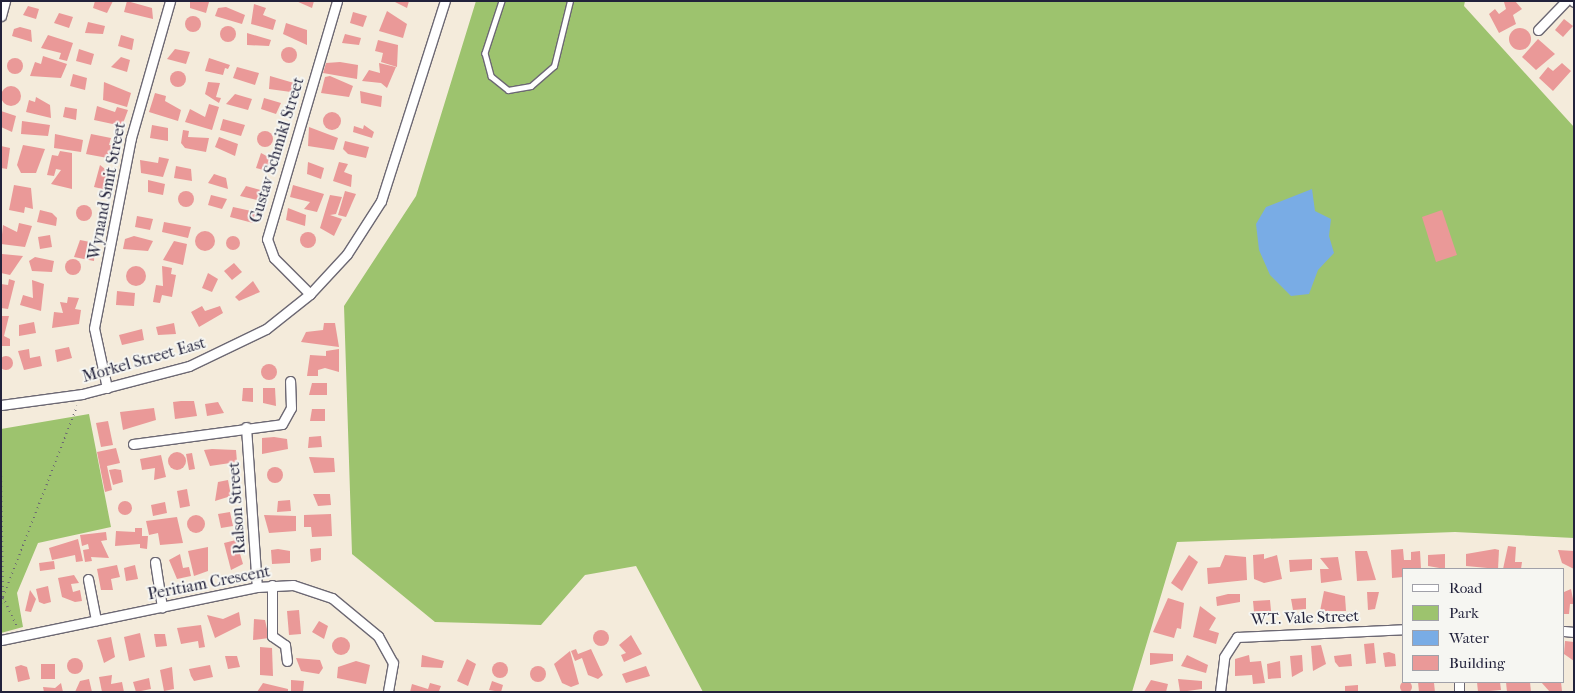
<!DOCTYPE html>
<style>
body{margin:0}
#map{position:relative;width:1575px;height:693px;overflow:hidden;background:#f4ebdb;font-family:"IM FELL French Canon",serif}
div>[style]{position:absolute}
.green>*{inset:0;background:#9dc36e}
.water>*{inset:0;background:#79ace5}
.building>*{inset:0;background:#ea9998}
.round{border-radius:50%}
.path>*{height:2px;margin-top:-1px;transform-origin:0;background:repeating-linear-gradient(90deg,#6c6873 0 1px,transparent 0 5px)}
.roads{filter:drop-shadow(1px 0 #6c6873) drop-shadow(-1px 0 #6c6873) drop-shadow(0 1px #6c6873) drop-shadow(0 -1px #6c6873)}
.service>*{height:4.5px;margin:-2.25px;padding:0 2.25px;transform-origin:2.25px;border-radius:2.25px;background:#fff}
.minor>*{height:9px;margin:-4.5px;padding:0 4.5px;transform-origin:4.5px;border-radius:4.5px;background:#fff}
span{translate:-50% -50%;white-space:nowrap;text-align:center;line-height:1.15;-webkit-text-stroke:4px #f6f6f2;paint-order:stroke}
.street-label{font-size:16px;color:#22223b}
.frame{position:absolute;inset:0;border:2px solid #22223b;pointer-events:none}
.legend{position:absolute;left:1402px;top:568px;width:162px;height:115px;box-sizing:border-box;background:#f6f6f2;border:1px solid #a1a1a9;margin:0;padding:6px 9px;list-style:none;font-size:15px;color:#22223b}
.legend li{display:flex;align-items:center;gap:10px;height:25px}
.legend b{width:25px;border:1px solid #a1a1a9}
</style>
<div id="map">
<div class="green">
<div style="clip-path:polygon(476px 1px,1465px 1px,1464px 6px,1574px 127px,1574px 538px,1455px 532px,1177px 542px,1132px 692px,703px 692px,636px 566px,585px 575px,541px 625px,435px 622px,352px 554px,344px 306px,416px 196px)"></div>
<div style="clip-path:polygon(89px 414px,111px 527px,38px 543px,17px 593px,23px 627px,1px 633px,1px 429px)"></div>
</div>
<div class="water">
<div style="clip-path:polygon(1312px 189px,1315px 211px,1331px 219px,1329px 236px,1334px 253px,1318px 270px,1309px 294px,1291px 296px,1270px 275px,1259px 250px,1256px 224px,1266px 207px)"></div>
</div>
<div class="building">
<div style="clip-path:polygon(95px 1px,113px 1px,107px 13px,93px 8px)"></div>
<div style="clip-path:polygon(127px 1px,152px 8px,153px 19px,124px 12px)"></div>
<div style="clip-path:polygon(190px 1px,209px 2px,206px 13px,190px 8px)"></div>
<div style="clip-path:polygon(296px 1px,314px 1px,312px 8px)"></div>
<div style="clip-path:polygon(393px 1px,409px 1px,407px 8px)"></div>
<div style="clip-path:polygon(1515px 1px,1522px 9px,1513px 15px,1516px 24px,1499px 33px,1489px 14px,1495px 9px,1499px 14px,1506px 9px,1504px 2px)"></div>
<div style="clip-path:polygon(254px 4px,266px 8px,263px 15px,276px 20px,273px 30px,251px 24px)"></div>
<div style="clip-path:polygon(28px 6px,39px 9px,36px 19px,23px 15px)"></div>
<div style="clip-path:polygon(226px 7px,245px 15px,242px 24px,215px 16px,218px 8px)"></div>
<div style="clip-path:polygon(387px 11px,407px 24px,403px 38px,379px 31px)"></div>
<div style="clip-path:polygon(353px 12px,367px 16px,363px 27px,350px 23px)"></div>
<div style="clip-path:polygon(59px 13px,73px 17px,69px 28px,54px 23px)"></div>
<div class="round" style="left:185px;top:16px;width:16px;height:16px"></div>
<div style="clip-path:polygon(1564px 19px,1573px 26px,1563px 37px,1555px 30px)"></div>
<div style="clip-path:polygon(88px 22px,105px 26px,103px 34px,85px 33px)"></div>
<div style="clip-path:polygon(286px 23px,307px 30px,307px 45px,283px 34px)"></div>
<div class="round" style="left:220px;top:26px;width:16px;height:16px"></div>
<div style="clip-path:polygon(20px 27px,31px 30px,32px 42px,12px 36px,14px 29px)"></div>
<div class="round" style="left:1509px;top:28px;width:22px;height:22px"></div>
<div style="clip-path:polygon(247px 33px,271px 40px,269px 46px,247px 45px)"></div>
<div style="clip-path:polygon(345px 34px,361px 38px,359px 45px,342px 43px)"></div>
<div style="clip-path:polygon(48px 35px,73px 43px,67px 61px,59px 59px,61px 53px,41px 48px)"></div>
<div style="clip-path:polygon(121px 35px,134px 39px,132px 50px,118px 46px)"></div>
<div style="clip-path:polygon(1538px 39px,1555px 54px,1536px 70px,1522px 57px)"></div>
<div style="clip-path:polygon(378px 40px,398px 45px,397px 67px,381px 62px,383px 53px,375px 51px)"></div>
<div class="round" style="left:281px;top:47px;width:16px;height:16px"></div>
<div style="clip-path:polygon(79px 49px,94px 54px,91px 65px,76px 61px)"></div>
<div style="clip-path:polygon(175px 49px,190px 52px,186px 64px,167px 59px)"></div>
<div style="clip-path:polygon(43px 56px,67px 64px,61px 78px,30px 76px,35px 62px,41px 64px)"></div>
<div style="clip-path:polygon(121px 57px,130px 60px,127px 72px,111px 67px)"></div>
<div style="clip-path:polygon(209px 58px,230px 65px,228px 69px,225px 68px,223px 75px,205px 71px)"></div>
<div class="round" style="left:7px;top:58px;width:16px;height:16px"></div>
<div style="clip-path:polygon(340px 62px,358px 65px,357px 79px,323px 73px,326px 63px)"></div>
<div style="clip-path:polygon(379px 63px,396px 67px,387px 88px,381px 83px,362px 81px,369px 70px,380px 73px)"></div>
<div style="clip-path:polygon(1562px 63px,1571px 71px,1553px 91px,1539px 78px,1548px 67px,1553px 71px)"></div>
<div style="clip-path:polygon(237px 67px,259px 73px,255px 85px,233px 78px)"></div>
<div class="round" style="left:170px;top:71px;width:16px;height:16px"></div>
<div style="clip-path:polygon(73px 74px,87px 78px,85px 90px,70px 86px)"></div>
<div style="clip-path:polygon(270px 76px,294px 83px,291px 92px,269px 89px)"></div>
<div style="clip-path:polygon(330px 76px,353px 86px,349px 97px,321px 93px,325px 77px)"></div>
<div style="clip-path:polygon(104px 82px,131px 93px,127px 107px,103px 100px)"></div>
<div style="clip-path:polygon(208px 82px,220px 83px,216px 97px,221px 98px,219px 103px,205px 94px)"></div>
<div class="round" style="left:1px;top:86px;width:20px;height:20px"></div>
<div style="clip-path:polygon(360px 91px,382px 96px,381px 107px,361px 103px)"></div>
<div style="clip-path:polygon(155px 93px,166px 96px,165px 101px,181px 110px,178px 121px,149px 112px)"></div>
<div style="clip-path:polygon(235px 94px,252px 99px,248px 110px,226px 104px)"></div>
<div style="clip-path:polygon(36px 97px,50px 105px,51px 118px,26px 112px,29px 100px,35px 102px)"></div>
<div style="clip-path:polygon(264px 98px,281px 103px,276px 114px,261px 109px)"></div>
<div style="clip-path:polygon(209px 104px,219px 107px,212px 130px,185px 122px,190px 109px,205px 117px)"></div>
<div style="clip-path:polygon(97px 106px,115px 112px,117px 107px,128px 110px,122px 126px,94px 120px)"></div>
<div style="clip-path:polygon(65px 107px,77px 109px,76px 120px,63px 117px)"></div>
<div style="clip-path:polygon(1px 111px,16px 116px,12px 132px,1px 127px)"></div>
<div class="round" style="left:323px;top:112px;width:18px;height:18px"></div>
<div style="clip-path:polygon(223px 119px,245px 125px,241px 136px,220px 130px)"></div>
<div style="clip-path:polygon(22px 121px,50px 125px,48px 136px,21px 134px)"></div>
<div style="clip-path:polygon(152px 125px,168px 128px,168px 141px,150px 138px)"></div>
<div style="clip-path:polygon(364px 125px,374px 132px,372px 138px,353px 132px,354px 126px,363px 129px)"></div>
<div style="clip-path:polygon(309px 127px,338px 138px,334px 150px,308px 146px)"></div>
<div style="clip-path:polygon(183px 130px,189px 131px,188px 137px,209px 138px,206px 152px,185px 148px,181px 143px)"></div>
<div class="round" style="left:257px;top:131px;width:16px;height:16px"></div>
<div style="clip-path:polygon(55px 134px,83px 140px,81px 152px,54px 148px)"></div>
<div style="clip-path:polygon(91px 134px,111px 138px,109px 145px,115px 146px,113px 159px,86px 154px)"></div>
<div style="clip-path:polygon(219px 137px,238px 144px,235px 156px,215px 147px)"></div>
<div style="clip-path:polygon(345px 141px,369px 147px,366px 158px,348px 154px,343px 149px)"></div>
<div style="clip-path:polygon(23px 145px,45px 149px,36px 173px,21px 173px,17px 165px)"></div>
<div style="clip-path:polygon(1px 146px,10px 148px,7px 169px,1px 168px)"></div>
<div style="clip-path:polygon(60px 151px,72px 153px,72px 189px,51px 184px,61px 170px,56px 169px,54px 176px,47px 175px,52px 155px,58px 156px)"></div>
<div style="clip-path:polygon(261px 153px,274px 160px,271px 172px,256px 168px)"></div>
<div style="clip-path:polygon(159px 157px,169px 159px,163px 177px,141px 173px,140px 160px,158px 163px)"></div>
<div style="clip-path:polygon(308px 162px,324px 168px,321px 179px,307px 174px)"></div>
<div style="clip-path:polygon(339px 162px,348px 164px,344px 172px,352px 175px,351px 187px,333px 181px)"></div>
<div style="clip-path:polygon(100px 165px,110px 173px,107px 190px,94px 187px)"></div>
<div style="clip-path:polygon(176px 166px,191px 169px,192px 181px,174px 178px)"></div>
<div style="clip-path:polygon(214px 174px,226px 178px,228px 189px,208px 183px)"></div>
<div style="clip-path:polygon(148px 180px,165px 184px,163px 195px,148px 192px)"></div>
<div style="clip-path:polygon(14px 185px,31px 188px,33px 209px,25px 207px,24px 213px,9px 210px)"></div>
<div style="clip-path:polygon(293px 185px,324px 194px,317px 212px,304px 209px,310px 202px,290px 197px)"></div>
<div style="clip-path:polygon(246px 186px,268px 192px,265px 202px,240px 196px)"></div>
<div class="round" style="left:178px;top:191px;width:16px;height:16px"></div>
<div style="clip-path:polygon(345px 191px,356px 194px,346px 217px,338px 215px)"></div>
<div style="clip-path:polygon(211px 195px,227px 199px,222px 209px,208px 205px)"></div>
<div style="clip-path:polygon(330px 195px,342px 197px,336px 214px,330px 215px,342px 219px,334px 236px,320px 228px)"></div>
<div class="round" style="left:76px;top:205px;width:16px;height:16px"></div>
<div style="clip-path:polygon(233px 207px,256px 212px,253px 223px,230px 217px)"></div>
<div style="clip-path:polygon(288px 208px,306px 215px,305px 226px,286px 220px)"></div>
<div style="clip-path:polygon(40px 210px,52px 213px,57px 218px,56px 226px,37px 222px)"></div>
<div style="clip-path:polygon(1442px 210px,1457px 255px,1436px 262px,1422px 217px)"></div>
<div style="clip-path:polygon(137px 216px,153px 219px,150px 230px,135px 227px)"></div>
<div style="clip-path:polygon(164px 222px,191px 227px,188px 238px,162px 232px)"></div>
<div style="clip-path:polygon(19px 223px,32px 226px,25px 247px,1px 244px,3px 225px,17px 232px)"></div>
<div class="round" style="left:195px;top:231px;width:20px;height:20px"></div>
<div class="round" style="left:300px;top:232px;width:16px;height:16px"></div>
<div style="clip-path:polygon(50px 235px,52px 247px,40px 249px,38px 237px)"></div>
<div class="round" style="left:226px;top:236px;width:14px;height:14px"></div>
<div style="clip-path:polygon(134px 236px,153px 241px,148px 251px,123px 249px,125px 239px)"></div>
<div style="clip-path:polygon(80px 240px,95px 243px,94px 261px,74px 257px)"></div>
<div style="clip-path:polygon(174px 241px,187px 244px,183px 265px,163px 260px)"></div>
<div style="clip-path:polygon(2px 254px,23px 256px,10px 275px,1px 273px)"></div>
<div style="clip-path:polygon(35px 257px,54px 261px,52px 272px,32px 271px,29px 261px)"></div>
<div class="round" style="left:65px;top:259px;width:16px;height:16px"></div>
<div style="clip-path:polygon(234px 263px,242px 272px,232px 280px,224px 271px)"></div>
<div class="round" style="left:126px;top:266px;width:20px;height:20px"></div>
<div style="clip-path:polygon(162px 266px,172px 268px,171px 274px,176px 275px,172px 297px,162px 295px,160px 303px,153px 302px,156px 285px,163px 286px)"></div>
<div style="clip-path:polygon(208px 273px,218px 279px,212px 292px,202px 288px)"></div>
<div style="clip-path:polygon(9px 279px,15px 281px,8px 309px,1px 308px,1px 284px,8px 285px)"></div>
<div style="clip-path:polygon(32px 280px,44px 284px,41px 311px,20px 305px,23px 295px,33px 298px)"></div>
<div style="clip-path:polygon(253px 281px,260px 292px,239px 301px,235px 297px)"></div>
<div style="clip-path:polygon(117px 291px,135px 293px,134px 306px,116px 305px)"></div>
<div style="clip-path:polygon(68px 297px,79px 298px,75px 309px,81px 310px,79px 324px,52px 328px,54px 312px,63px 313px,60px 302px,67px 303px)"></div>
<div style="clip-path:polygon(202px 306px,205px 311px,220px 306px,223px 313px,199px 327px,191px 312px)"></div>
<div style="clip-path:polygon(1px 316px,9px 316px,4px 336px,10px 339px,10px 346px,1px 346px)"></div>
<div style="clip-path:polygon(34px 322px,36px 333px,19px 336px,19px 325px)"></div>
<div style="clip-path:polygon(174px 323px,176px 334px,158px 335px,156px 327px)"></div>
<div style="clip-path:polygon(324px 323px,335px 323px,339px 347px,301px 342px,306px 332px,323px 330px)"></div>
<div style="clip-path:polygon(142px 329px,144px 340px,122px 345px,119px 335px)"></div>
<div style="clip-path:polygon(69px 347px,72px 358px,57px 362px,55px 350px)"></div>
<div style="clip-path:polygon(29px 349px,30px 358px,40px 356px,42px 366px,24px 370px,18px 351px)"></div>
<div style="clip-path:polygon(339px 349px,339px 372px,325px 368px,318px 370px,318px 376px,307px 376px,310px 355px,326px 356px,326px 351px)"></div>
<div class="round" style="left:-1px;top:356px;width:14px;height:14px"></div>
<div class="round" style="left:261px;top:364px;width:16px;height:16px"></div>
<div style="clip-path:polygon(312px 383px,327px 383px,327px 395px,309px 395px)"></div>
<div style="clip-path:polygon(243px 388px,253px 388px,253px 402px,242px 401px)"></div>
<div style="clip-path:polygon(263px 388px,275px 388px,276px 406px,263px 403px)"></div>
<div style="clip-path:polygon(181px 401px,194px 401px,197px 416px,175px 419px,173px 402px)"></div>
<div style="clip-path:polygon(218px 402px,224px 413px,207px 416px,205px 404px)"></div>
<div style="clip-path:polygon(154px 408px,156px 420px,123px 430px,120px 412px)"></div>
<div style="clip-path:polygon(312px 409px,325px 409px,325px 421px,310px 421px)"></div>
<div style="clip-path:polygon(108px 421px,113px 445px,101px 447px,96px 423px)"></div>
<div style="clip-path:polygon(321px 436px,322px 447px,308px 448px,309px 437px)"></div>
<div style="clip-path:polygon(274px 437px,287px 439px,288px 449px,262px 454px,262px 438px)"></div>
<div style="clip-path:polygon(116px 448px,120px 463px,107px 466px,112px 490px,105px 492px,97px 452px)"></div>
<div style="clip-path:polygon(212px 449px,236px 450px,237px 462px,210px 466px,204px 450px)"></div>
<div class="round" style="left:168px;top:452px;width:18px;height:18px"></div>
<div style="clip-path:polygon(192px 453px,195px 469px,189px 470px,186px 454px)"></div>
<div style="clip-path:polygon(161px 455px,166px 477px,154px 480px,155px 468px,142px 470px,140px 459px)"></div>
<div style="clip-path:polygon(309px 457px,334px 458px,335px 472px,314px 473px)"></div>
<div class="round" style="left:267px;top:467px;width:16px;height:16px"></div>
<div style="clip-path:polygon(115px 469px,121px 470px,123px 482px,113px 485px,109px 470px)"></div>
<div style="clip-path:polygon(228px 480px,231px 496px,215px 501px,218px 482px)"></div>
<div style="clip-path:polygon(187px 489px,190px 506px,180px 508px,177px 491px)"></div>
<div style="clip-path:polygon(313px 494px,330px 494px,331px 505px,318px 506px)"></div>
<div style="clip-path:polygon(290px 500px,291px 511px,277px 512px,278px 501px)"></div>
<div class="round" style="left:118px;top:501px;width:14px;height:14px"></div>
<div style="clip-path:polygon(165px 502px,167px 513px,153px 516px,151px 505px)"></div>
<div style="clip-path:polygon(230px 512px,233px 526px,221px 528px,218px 514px)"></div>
<div style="clip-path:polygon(331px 514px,332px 536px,312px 537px,311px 527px,304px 527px,304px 515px)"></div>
<div class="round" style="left:187px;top:515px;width:18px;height:18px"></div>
<div style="clip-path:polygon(264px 515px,296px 516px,296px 531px,269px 533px)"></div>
<div style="clip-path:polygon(177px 517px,183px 543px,160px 545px,158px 533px,149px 535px,146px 521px)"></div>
<div style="clip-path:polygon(135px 528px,142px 528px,142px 536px,148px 536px,147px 549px,140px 548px,140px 544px,115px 546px,116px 531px,135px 532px)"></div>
<div style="clip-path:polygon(106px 532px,107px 540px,101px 541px,109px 558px,91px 557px,92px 561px,85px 562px,83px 550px,89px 549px,88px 544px,82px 546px,80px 535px)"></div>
<div style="clip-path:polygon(78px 539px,83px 561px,76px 562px,75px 555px,52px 560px,49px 548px)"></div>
<div style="clip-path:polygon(236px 540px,243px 564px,231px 570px,224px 543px)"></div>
<div style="clip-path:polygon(1508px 546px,1516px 547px,1515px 562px,1522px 562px,1521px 569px,1503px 569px)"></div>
<div style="clip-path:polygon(208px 547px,208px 571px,194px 576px,188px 551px)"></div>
<div style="clip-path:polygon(321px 548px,321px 560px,311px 562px,310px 549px)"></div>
<div style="clip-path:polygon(278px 549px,290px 551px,290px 563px,272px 564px,271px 550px)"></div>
<div style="clip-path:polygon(1403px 549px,1404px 560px,1411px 560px,1411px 552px,1420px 551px,1421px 569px,1404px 569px,1403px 577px,1392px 578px,1391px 550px)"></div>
<div style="clip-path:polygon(1495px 549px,1499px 550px,1498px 569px,1466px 566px,1466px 554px)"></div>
<div style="clip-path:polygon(1558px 550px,1574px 551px,1574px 569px,1562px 563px)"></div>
<div style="clip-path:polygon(1355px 551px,1367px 551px,1376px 580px,1357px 581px)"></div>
<div style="clip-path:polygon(180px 554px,183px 568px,189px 567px,191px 576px,177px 579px,169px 560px)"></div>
<div style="clip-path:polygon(1264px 554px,1264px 559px,1277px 555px,1282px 579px,1264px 583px,1254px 579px,1253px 555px)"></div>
<div style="clip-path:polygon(1445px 554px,1445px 569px,1428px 566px,1428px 555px)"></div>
<div style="clip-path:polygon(1189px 555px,1198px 562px,1182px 591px,1171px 583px)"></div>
<div style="clip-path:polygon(1225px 555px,1246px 557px,1247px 580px,1208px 584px,1207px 568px,1220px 567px)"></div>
<div style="clip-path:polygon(1338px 557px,1342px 580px,1321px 583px,1320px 569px,1329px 569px,1320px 558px)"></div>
<div style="clip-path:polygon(1312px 559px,1312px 570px,1290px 572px,1289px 560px)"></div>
<div style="clip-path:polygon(54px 561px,55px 569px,40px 571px,39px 563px)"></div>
<div style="clip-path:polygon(117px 565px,120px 577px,111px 579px,113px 590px,101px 590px,97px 569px)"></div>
<div style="clip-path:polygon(135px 565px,138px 579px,126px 581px,124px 568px)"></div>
<div style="clip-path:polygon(74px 575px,79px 583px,71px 584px,73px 592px,80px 590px,82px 601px,75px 602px,62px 597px,58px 578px)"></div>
<div style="clip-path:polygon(48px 586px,51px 602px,44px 604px,39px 602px,36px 589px)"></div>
<div style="clip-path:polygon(1571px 589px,1574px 604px,1570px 604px,1569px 614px,1564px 614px,1564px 592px)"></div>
<div style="clip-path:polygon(30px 590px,36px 599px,31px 612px,25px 611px)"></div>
<div style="clip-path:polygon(1324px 591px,1345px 596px,1346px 611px,1320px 611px)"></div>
<div style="clip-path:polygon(1367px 592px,1379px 592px,1375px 609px,1368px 610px)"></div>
<div style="clip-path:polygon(1228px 594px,1240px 594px,1240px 602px,1217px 606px,1216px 597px)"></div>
<div style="clip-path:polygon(1168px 598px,1184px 603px,1181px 629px,1177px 628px,1174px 638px,1153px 632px)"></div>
<div style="clip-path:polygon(1306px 598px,1306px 609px,1293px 610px,1291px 599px)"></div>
<div style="clip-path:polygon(1270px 600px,1271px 611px,1254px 612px,1253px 601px)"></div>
<div style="clip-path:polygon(1200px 606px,1216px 618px,1209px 630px,1219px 633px,1216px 644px,1193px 637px)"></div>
<div style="clip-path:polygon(299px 610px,301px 634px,289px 635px,287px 611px)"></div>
<div style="clip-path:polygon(239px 612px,241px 625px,215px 638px,207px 615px,223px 619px)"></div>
<div style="clip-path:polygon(254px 619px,265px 620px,269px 638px,253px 640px)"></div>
<div style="clip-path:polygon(319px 621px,328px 626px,324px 639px,312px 632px)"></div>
<div style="clip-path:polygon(201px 625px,205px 647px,199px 648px,198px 641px,181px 644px,177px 628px)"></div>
<div class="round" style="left:593px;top:630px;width:16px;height:16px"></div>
<div style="clip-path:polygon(140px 633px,145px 657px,129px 661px,124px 637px)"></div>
<div style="clip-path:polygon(154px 634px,165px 634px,167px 646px,156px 647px)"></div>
<div style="clip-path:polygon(631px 635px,642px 654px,624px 662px,621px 655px,626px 653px,619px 645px)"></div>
<div class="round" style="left:332px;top:637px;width:18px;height:18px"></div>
<div style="clip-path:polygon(111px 637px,115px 657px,104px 663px,97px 640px)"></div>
<div style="clip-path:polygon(1565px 641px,1574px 642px,1574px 661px,1564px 654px)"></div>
<div style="clip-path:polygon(1374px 643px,1376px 663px,1366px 664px,1364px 644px)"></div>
<div style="clip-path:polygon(1321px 645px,1326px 664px,1313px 671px,1311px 646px)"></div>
<div style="clip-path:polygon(260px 647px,272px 648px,273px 676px,260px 675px)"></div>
<div style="clip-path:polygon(576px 649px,578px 654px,591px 649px,603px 675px,598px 679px,588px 675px,582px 658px,575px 661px,571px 651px)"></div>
<div style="clip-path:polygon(570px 651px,579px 684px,571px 687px,562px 683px,554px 664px)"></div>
<div style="clip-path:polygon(1389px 652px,1395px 654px,1396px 666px,1385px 667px,1383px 653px)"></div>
<div style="clip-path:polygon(1150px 653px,1173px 654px,1173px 661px,1150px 665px)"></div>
<div style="clip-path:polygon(1351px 654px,1352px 666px,1339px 667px,1335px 662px,1334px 656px)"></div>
<div style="clip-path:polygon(422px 655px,444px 661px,442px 668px,421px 667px)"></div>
<div style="clip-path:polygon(1187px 655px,1208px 665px,1206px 673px,1181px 666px)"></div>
<div style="clip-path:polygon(1249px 655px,1250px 662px,1261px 661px,1265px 683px,1253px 684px,1252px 675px,1235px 676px,1235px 659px)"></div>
<div style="clip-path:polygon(1302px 655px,1303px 671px,1292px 677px,1290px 656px)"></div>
<div style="clip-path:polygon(225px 656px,237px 656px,240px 667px,228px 669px)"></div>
<div style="clip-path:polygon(296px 658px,320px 660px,323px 668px,319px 674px,301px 671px)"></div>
<div class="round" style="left:67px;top:658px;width:16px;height:16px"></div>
<div style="clip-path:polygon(467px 659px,476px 664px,468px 686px,457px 681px)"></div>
<div style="clip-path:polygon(356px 661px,370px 665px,366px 684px,337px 678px,338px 667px)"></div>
<div style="clip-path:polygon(1280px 661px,1281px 678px,1268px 679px,1267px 664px)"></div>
<div class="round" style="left:492px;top:662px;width:16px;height:16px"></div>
<div style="clip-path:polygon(41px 664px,55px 664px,55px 679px,41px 679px)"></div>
<div style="clip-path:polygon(21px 665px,27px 667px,30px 679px,18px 682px,15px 667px)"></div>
<div style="clip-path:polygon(210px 665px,213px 677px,194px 681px,191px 676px,189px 669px)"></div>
<div style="clip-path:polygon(646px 666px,650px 676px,626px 683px,622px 674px)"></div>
<div class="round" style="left:530px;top:666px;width:16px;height:16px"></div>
<div style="clip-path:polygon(172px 667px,174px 689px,164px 691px,160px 670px)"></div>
<div style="clip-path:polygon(112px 675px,111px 684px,122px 682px,124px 692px,102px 692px,99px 677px)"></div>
<div style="clip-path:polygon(149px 678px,151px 689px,136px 692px,133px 682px)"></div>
<div style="clip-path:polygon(89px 679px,92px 692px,75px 692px,80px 681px)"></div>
<div style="clip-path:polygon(1178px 679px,1202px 681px,1202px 689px,1180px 692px)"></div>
<div style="clip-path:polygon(291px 680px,304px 681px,303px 692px,291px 692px)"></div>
<div style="clip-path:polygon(1151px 680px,1168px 684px,1166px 692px,1144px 692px)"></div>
<div style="clip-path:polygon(492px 681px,503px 685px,501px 692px,489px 690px)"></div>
<div class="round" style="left:1400px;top:681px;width:12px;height:12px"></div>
<div style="clip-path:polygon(1418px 682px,1434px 683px,1435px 692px,1419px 692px)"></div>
<div style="clip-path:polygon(1477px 682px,1500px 682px,1501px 690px,1478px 692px)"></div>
<div style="clip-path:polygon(1506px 682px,1530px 682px,1531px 692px,1507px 692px)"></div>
<div style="clip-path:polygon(1541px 682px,1561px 682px,1562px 691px,1550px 692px)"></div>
<div style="clip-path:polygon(61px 683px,63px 692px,44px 692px,43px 687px,55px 688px)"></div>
<div style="clip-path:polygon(263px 683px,288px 689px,288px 692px,257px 692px)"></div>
<div style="clip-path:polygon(430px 683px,441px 686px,439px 691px,410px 692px,412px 684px,428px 689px)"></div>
<div style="clip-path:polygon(1358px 685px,1358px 692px,1345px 692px,1345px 686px)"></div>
</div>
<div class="path">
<div style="left:1px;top:466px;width:131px;rotate:89.1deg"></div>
<div style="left:3px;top:597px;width:205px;rotate:-68.8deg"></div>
<div style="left:1px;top:604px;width:7px;rotate:-74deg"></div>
<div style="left:3px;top:597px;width:33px;rotate:65deg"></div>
</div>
<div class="roads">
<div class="service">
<div style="left:502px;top:1px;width:55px;rotate:108.1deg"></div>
<div style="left:485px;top:53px;width:24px;rotate:75deg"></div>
<div style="left:491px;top:76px;width:22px;rotate:39deg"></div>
<div style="left:508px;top:90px;width:23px;rotate:-10deg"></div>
<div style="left:531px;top:86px;width:30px;rotate:-41deg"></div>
<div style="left:554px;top:66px;width:67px;rotate:-76.2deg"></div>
</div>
<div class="minor">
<div style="left:1573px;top:1px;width:1px;rotate:45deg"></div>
<div style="left:1px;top:16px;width:16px;rotate:-75deg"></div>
<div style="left:1538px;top:30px;width:40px;rotate:-46deg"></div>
<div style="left:310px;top:294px;width:51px;rotate:-135deg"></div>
<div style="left:274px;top:258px;width:20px;rotate:-110deg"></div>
<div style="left:267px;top:239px;width:248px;rotate:-73.6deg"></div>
<div style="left:107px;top:388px;width:61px;rotate:-102.2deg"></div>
<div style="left:94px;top:328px;width:194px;rotate:-79deg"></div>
<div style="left:131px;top:138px;width:142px;rotate:-74.1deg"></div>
<div style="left:1px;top:405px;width:82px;rotate:-7.7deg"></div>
<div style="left:82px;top:394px;width:111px;rotate:-14.7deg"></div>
<div style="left:189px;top:366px;width:85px;rotate:-25.7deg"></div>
<div style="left:266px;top:329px;width:56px;rotate:-38.5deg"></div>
<div style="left:310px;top:294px;width:54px;rotate:-47.2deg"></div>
<div style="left:347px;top:254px;width:63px;rotate:-57.3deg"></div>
<div style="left:381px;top:201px;width:210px;rotate:-72.3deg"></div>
<div style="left:246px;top:427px;width:160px;rotate:86.1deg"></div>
<div style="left:133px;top:444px;width:150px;rotate:-7.6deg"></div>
<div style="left:282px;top:424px;width:18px;rotate:-61deg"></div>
<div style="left:291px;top:408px;width:27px;rotate:-92deg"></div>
<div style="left:155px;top:562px;width:46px;rotate:81.2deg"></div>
<div style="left:88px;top:579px;width:42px;rotate:79deg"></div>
<div style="left:272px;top:585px;width:51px;rotate:90deg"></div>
<div style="left:272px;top:636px;width:16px;rotate:35deg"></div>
<div style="left:285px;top:645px;width:16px;rotate:83deg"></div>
<div style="left:1564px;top:631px;width:10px;rotate:6deg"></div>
<div style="left:1px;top:640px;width:261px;rotate:-11.7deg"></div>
<div style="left:257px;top:587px;width:36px;rotate:-3deg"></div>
<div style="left:293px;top:585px;width:41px;rotate:18.4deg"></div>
<div style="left:332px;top:598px;width:60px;rotate:39.6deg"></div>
<div style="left:378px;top:636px;width:31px;rotate:61deg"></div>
<div style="left:393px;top:663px;width:29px;rotate:100deg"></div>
<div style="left:1459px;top:682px;width:10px;rotate:90deg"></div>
<div style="left:1220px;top:692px;width:35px;rotate:-83deg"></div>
<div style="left:1224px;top:657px;width:24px;rotate:-57deg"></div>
<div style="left:1237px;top:637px;width:167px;rotate:-2.7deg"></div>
</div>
</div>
<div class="street-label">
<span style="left:277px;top:150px;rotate:-73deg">Gustav Schmikl Street</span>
<span style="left:107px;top:191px;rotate:-79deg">Wynand Smit Street</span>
<span style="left:144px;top:360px;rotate:-16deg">Morkel Street East</span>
<span style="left:237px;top:508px;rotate:-94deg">Ralson Street</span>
<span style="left:209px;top:583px;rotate:-11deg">Peritiam Crescent</span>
<span style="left:1305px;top:618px;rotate:-2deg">W.T. Vale Street</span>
</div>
<div class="frame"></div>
<ul class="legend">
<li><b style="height:6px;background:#fff"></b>Road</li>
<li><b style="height:14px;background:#9dc36e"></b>Park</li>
<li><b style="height:14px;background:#79ace5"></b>Water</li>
<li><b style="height:14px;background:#ea9998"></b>Building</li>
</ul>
</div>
